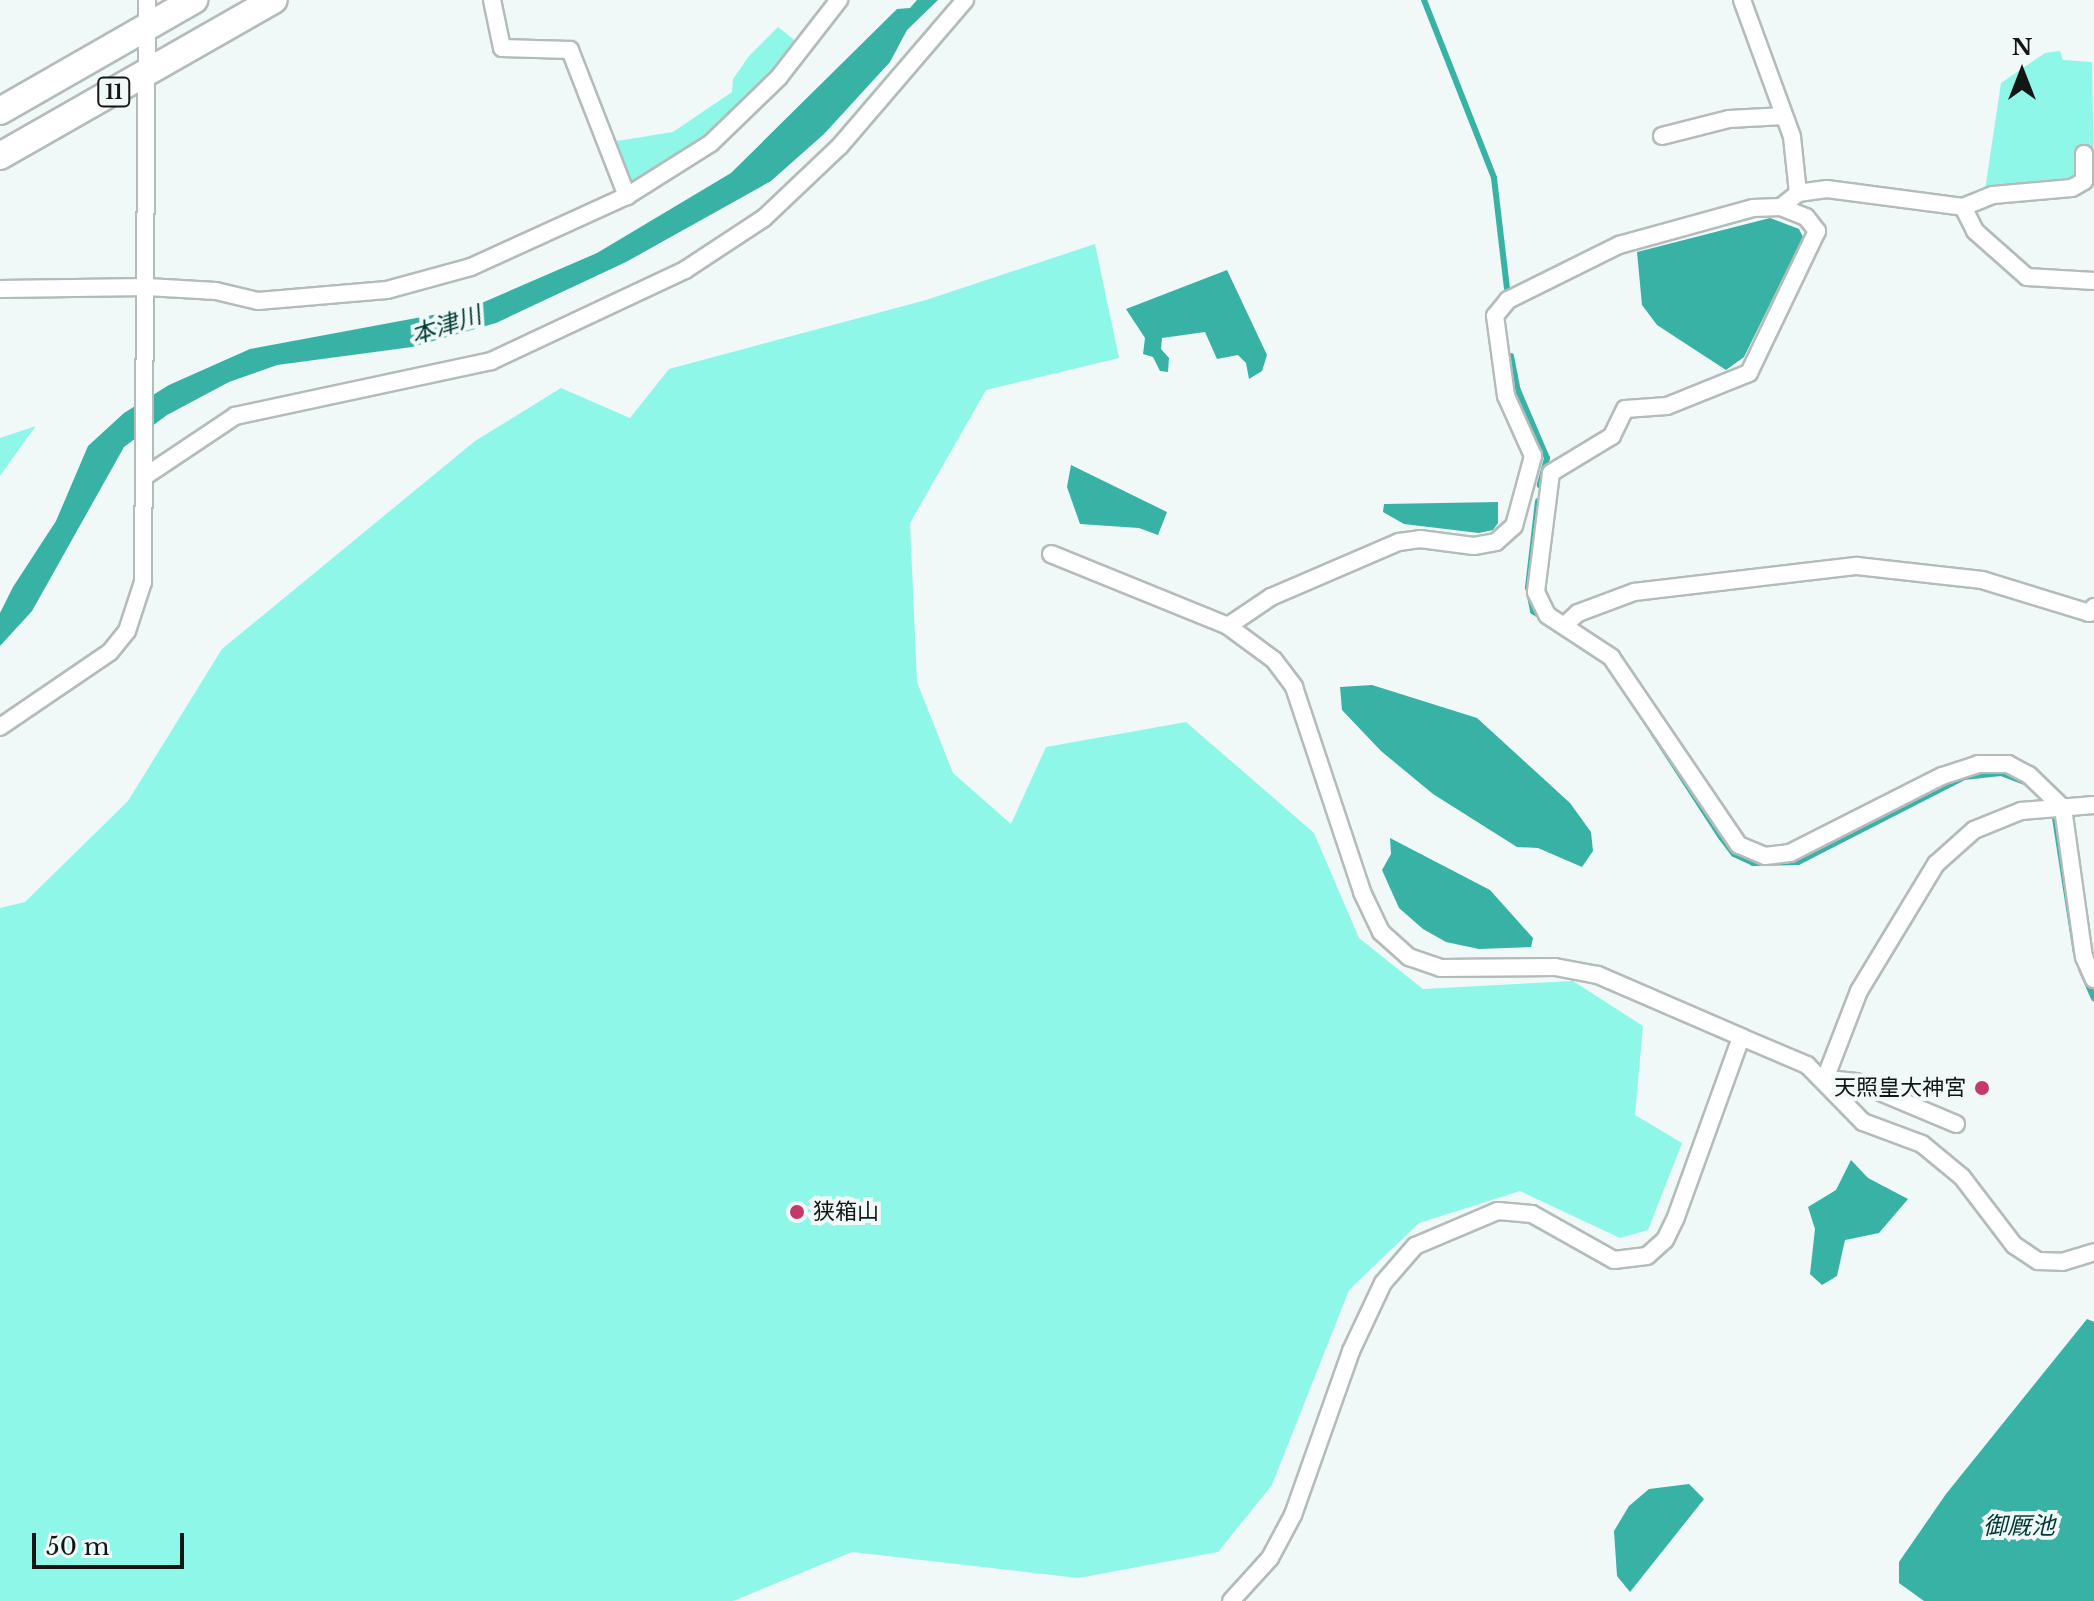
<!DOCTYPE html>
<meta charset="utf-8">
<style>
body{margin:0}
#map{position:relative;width:2094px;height:1601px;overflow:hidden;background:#f0f9f7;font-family:"Libre Baskerville","Noto Sans JP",serif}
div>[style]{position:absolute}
.green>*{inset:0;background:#8ef7e8}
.water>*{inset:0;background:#38b2a4}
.stream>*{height:6px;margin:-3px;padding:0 3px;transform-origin:3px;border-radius:3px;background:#38b2a4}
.roads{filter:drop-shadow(2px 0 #b3bcba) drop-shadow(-2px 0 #b3bcba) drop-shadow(0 2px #b3bcba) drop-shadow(0 -2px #b3bcba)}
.minor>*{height:16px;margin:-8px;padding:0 8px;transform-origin:8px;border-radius:8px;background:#fff}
.trunk>*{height:26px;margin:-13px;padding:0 13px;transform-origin:13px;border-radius:13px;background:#fff}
.dots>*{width:22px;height:22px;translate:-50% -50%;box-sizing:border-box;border:4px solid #f0f9f7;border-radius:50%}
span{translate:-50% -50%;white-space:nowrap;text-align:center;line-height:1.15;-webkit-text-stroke:8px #f0f9f7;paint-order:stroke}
.shield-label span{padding:2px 6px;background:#f0f9f7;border:2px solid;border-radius:6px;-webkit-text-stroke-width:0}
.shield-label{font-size:20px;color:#131615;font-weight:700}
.poi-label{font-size:22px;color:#131615}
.right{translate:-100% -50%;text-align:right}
.left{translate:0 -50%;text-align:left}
.water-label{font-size:24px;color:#003933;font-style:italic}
.north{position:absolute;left:1982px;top:32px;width:80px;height:80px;-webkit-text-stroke:6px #f0f9f7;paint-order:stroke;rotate:0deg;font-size:22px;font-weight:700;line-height:32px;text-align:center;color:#131615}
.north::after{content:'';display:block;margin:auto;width:28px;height:36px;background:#131615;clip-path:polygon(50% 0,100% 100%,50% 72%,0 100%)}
.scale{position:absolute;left:32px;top:1533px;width:152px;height:36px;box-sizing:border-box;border:4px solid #131615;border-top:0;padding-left:10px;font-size:24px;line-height:28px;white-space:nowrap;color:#131615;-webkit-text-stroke:6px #f0f9f7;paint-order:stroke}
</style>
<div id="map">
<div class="green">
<div style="clip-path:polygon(778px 27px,798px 43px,765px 83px,728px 122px,630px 188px,617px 141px,673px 132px,732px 92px,733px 79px,749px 56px)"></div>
<div style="clip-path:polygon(2060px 51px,2063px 60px,2092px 62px,2094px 183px,1985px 190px,2001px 83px,2045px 53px)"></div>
<div style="clip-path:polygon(1095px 244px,1119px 358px,986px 390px,910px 523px,917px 682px,953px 773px,1011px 824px,1046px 747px,1186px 722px,1314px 833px,1359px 938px,1423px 989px,1573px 981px,1643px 1026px,1635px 1115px,1682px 1143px,1648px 1230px,1620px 1238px,1520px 1191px,1419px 1223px,1349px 1290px,1272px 1485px,1218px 1552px,1078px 1578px,852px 1552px,733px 1601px,0 1601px,0 908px,25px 902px,128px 801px,222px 649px,475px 441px,561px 388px,630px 418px,669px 369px,926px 300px)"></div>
<div style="clip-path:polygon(36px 426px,27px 438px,0 476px,0 438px)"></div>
</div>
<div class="water">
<div style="clip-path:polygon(917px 0,938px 0,907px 30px,890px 62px,824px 134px,771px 181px,626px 262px,496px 323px,412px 347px,277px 365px,229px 382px,167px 415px,124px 447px,32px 611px,0 646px,0 613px,13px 587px,56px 521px,88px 446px,124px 413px,169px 385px,250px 349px,470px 308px,597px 253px,731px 173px,897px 9px,910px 8px)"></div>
<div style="clip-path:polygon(1770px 218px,1799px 229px,1803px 237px,1744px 357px,1726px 370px,1657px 325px,1642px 305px,1637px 252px)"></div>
<div style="clip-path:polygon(1227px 270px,1267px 355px,1262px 371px,1249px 379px,1246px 363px,1238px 355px,1217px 359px,1205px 332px,1162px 338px,1161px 349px,1169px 358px,1168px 372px,1160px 371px,1153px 357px,1143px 354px,1145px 338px,1126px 309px)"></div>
<div style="clip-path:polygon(1071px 465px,1167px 512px,1158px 535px,1139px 528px,1080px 524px,1067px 487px)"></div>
<div style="clip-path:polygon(1498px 502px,1498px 523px,1493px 530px,1479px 533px,1404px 524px,1383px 512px,1384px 504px)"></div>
<div style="clip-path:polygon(1372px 685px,1477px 718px,1570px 803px,1591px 832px,1593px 851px,1582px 867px,1538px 848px,1517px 847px,1433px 794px,1381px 751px,1342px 710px,1340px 687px)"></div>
<div style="clip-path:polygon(1390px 838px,1490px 890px,1533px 938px,1531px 947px,1479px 949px,1446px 942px,1423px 929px,1399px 908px,1382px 870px,1391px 854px)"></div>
<div style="clip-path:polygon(1851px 1160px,1868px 1178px,1908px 1199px,1879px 1233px,1845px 1240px,1837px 1276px,1822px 1285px,1810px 1274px,1815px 1229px,1808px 1207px,1836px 1190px)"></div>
<div style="clip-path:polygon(2087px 1319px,2094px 1322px,2094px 1601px,1924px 1601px,1899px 1583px,1899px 1562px,1946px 1494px)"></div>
<div style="clip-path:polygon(1689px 1484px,1704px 1499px,1630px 1592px,1617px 1576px,1614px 1531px,1629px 1506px,1649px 1489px)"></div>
</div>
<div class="stream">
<div style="left:1424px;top:0;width:191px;rotate:68.5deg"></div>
<div style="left:1494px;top:178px;width:111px;rotate:83.3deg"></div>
<div style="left:1511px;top:356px;width:33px;rotate:79deg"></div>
<div style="left:1517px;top:388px;width:76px;rotate:66.8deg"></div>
<div style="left:1547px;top:458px;width:28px;rotate:105deg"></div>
<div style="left:1538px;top:501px;width:87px;rotate:96.6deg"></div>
<div style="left:1528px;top:587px;width:25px;rotate:78deg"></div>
<div style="left:1533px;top:611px;width:12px;rotate:35deg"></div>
<div style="left:1654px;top:734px;width:123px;rotate:57deg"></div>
<div style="left:1721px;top:837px;width:21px;rotate:53deg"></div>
<div style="left:1734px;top:854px;width:21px;rotate:25deg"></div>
<div style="left:1753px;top:863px;width:45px;rotate:-1.3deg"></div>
<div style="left:1798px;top:862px;width:186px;rotate:-27.1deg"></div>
<div style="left:1964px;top:777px;width:37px;rotate:-6deg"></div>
<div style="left:2001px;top:773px;width:26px;rotate:21deg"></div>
<div style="left:2055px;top:818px;width:138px;rotate:81.2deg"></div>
<div style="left:2081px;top:969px;width:32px;rotate:66deg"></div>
</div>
<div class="roads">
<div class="minor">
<div style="left:492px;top:0;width:49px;rotate:78.2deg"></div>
<div style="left:502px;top:48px;width:68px;rotate:1.7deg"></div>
<div style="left:570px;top:50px;width:157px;rotate:68.7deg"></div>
<div style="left:1742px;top:0;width:146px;rotate:69.9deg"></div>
<div style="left:1792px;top:137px;width:56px;rotate:83.9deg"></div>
<div style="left:1662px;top:136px;width:69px;rotate:-14.2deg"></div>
<div style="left:1729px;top:119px;width:55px;rotate:-3.1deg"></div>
<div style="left:1781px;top:207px;width:27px;rotate:22deg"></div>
<div style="left:1806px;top:217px;width:18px;rotate:52deg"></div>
<div style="left:1817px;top:231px;width:157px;rotate:115.6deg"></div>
<div style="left:1749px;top:373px;width:88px;rotate:158.1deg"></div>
<div style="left:1667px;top:406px;width:42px;rotate:175.9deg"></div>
<div style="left:1625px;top:409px;width:30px;rotate:116deg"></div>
<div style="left:1612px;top:436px;width:71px;rotate:148.8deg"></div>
<div style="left:1551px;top:473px;width:120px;rotate:97.2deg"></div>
<div style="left:1536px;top:592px;width:25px;rotate:64deg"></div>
<div style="left:1547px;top:615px;width:77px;rotate:33.3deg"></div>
<div style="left:1611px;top:657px;width:227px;rotate:55.8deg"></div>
<div style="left:1739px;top:845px;width:28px;rotate:23deg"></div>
<div style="left:1765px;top:856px;width:25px;rotate:-7deg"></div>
<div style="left:1790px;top:853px;width:170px;rotate:-26.9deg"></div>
<div style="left:1942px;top:776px;width:38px;rotate:-18deg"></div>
<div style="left:1978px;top:764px;width:30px"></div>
<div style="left:2008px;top:764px;width:24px;rotate:28deg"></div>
<div style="left:2029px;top:775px;width:47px;rotate:44.1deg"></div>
<div style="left:2063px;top:808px;width:150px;rotate:82deg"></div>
<div style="left:2084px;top:957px;width:24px;rotate:66deg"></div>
<div style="left:1963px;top:207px;width:32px;rotate:-22deg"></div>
<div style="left:1993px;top:195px;width:79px;rotate:-5.1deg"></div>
<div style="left:2072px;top:188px;width:14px;rotate:-30deg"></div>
<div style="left:2084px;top:181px;width:27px;rotate:-90deg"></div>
<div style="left:0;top:289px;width:147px;rotate:-0.8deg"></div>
<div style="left:147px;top:287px;width:69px;rotate:3.3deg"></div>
<div style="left:216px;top:291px;width:43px;rotate:13.4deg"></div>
<div style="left:258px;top:301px;width:129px;rotate:-4.9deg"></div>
<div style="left:387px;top:290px;width:87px;rotate:-15.3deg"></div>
<div style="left:471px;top:267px;width:171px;rotate:-24.5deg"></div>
<div style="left:627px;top:196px;width:99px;rotate:-32.2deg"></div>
<div style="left:711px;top:143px;width:95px;rotate:-44.1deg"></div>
<div style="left:779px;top:77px;width:98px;rotate:-52.1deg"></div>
<div style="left:147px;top:475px;width:106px;rotate:-33.8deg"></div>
<div style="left:235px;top:416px;width:262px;rotate:-12.1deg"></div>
<div style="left:491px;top:361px;width:214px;rotate:-25.1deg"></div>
<div style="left:685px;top:270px;width:95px;rotate:-33.4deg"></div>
<div style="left:764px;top:218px;width:105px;rotate:-43.5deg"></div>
<div style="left:840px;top:146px;width:192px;rotate:-49.4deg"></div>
<div style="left:1051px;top:554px;width:191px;rotate:22.1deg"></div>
<div style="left:1228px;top:626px;width:57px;rotate:36.5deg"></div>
<div style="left:1274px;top:660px;width:34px;rotate:53deg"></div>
<div style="left:1294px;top:687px;width:216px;rotate:71.6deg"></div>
<div style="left:1362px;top:892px;width:44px;rotate:64.6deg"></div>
<div style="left:1381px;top:932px;width:38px;rotate:42deg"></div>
<div style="left:1409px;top:957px;width:34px;rotate:19deg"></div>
<div style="left:1441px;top:968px;width:114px;rotate:-0.5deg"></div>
<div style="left:1555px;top:967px;width:44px;rotate:10.5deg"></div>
<div style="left:1598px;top:975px;width:156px;rotate:23.4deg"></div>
<div style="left:1566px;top:624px;width:16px;rotate:-43deg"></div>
<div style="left:1578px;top:613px;width:60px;rotate:-20.6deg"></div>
<div style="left:1634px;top:592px;width:225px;rotate:-6.7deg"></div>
<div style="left:1857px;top:566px;width:126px;rotate:6.4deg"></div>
<div style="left:1982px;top:580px;width:112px;rotate:17.1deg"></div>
<div style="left:2089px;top:613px;width:8px;rotate:-50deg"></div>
<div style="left:1228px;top:626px;width:52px;rotate:-34deg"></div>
<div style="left:1271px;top:597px;width:139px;rotate:-23.3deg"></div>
<div style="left:1399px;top:542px;width:21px;rotate:-8deg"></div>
<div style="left:1420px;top:539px;width:54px;rotate:7.4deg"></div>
<div style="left:1474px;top:546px;width:22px;rotate:-10deg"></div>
<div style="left:1496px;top:542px;width:24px;rotate:-42deg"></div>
<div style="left:1514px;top:526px;width:73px;rotate:-74.8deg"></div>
<div style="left:1533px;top:456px;width:66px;rotate:-114.2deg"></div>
<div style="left:1506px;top:396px;width:81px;rotate:-97.8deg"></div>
<div style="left:1495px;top:316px;width:21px;rotate:-51deg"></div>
<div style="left:1508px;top:300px;width:124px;rotate:-26.4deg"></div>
<div style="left:1619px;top:245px;width:139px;rotate:-15.4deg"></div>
<div style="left:1753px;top:208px;width:28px;rotate:-2deg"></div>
<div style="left:1781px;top:207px;width:22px;rotate:-39deg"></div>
<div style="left:1798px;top:193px;width:29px;rotate:-8deg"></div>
<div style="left:1827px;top:189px;width:137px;rotate:7.5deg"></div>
<div style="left:1963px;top:207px;width:27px;rotate:63deg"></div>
<div style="left:1975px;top:231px;width:69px;rotate:41.5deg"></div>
<div style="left:2027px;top:277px;width:67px;rotate:3.4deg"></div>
<div style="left:0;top:727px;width:133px;rotate:-34.3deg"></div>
<div style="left:110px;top:652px;width:27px;rotate:-51deg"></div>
<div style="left:127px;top:631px;width:52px;rotate:-71.9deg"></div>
<div style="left:143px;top:582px;width:582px;rotate:-89.61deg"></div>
<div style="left:1956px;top:1124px;width:108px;rotate:-157.2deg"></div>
<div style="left:1856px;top:1082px;width:31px;rotate:-174deg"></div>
<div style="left:1825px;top:1079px;width:94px;rotate:-68.9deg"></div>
<div style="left:1859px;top:991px;width:149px;rotate:-58.8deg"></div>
<div style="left:1936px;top:864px;width:51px;rotate:-41.8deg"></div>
<div style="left:1974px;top:830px;width:51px;rotate:-22deg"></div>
<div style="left:2021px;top:811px;width:73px;rotate:-4.7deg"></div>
<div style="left:1231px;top:1601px;width:58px;rotate:-47.8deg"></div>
<div style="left:1270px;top:1558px;width:49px;rotate:-61.9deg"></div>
<div style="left:1293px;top:1515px;width:174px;rotate:-70.5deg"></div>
<div style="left:1351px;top:1351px;width:75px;rotate:-64.8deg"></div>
<div style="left:1383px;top:1283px;width:49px;rotate:-49.1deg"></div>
<div style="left:1415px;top:1246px;width:90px;rotate:-22.9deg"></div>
<div style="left:1498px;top:1211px;width:34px;rotate:5deg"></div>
<div style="left:1532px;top:1214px;width:94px;rotate:29.3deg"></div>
<div style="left:1614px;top:1260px;width:33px;rotate:-7deg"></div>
<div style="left:1647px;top:1256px;width:24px;rotate:-42deg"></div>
<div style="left:1665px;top:1240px;width:25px;rotate:-64deg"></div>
<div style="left:1676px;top:1217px;width:191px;rotate:-70.1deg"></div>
<div style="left:1741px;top:1037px;width:72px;rotate:23deg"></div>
<div style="left:1807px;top:1065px;width:80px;rotate:45.5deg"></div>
<div style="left:1863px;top:1122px;width:63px;rotate:20.4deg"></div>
<div style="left:1922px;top:1144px;width:52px;rotate:39.5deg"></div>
<div style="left:1962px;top:1177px;width:86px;rotate:52.6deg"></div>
<div style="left:2014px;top:1245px;width:29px;rotate:34deg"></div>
<div style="left:2038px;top:1261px;width:24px;rotate:2deg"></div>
<div style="left:2062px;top:1262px;width:34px;rotate:-17deg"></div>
</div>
<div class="trunk">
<div style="left:0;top:111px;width:224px;rotate:-29.8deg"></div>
<div style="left:0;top:156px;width:315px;rotate:-29.7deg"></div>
</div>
</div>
<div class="dots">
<div style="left:1982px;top:1088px;background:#c5396a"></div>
<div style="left:797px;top:1212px;background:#c5396a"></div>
</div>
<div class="shield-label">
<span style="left:114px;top:92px">11</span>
</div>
<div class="poi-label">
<span class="right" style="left:1966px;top:1088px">天照皇大神宮</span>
<span class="left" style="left:813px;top:1212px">狭箱山</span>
</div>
<div class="water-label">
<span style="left:446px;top:325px;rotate:-18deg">本津川</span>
<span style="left:2019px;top:1526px">御厩池</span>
</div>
<div class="north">N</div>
<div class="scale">50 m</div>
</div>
